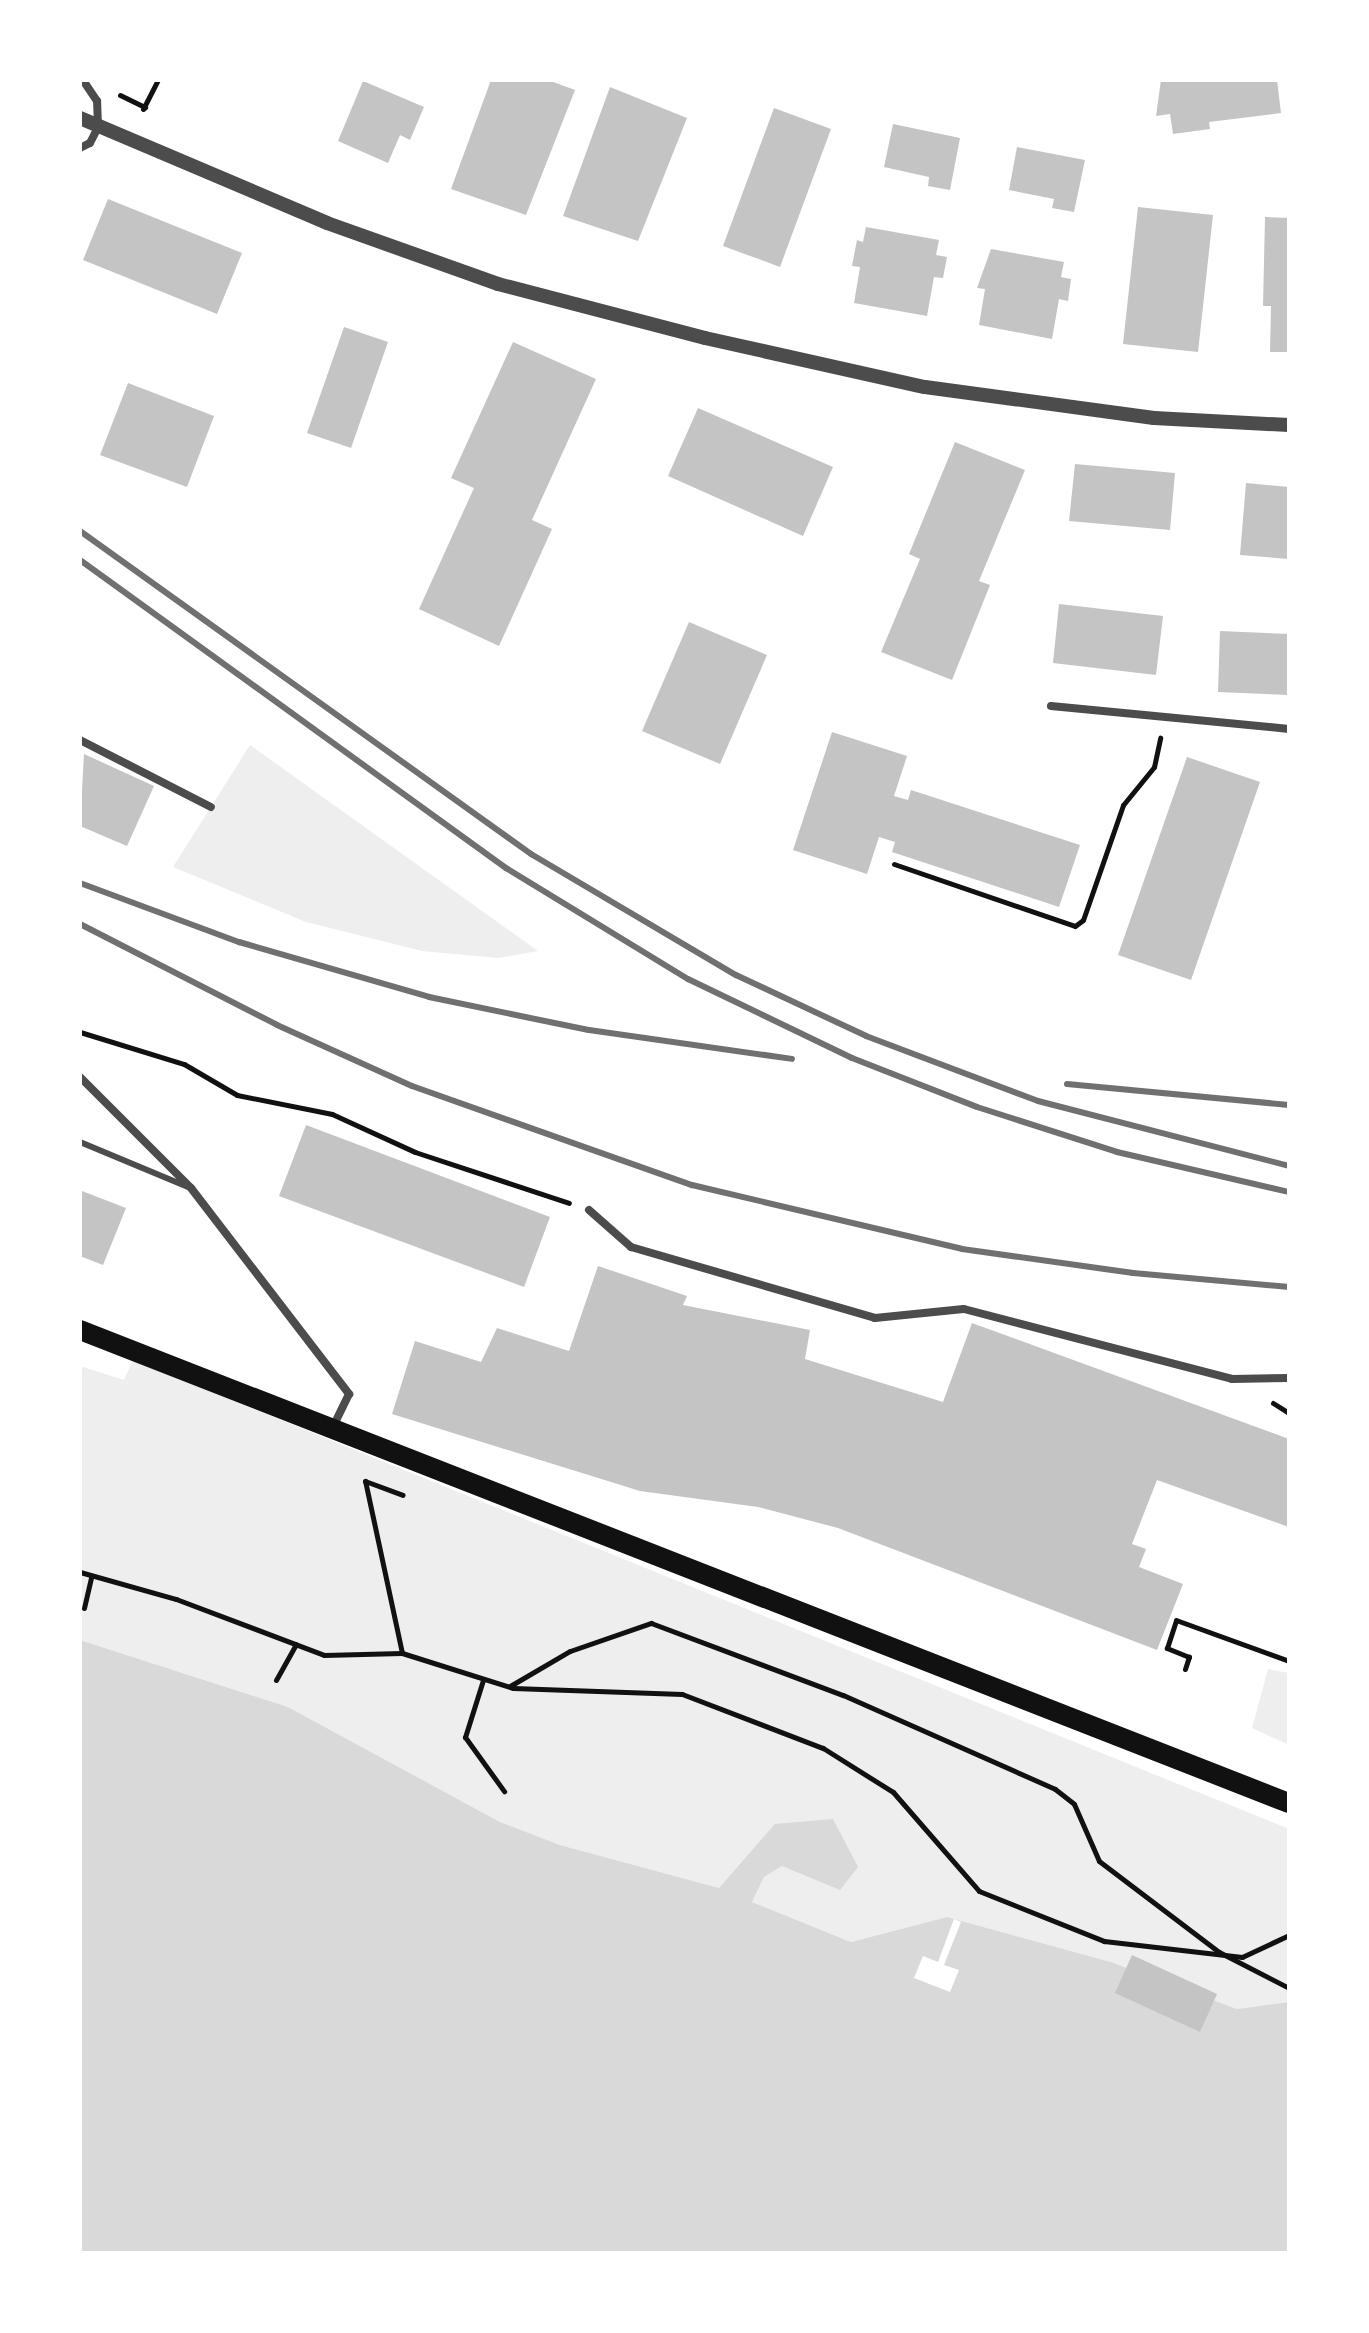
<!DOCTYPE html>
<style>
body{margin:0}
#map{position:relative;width:1369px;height:2333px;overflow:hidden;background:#fff;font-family:"Noto Sans",sans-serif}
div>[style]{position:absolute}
.green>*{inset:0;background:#eee}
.water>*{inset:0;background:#d9d9d9}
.pier>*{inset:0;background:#fff}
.building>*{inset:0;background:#c4c4c4}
.path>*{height:5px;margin:-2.5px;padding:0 2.5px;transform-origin:2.5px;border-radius:2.5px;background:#111}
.service>*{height:6px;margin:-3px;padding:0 3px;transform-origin:3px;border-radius:3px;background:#4c4c4c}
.minor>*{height:8px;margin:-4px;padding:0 4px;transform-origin:4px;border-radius:4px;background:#4c4c4c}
.tertiary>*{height:14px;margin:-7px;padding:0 7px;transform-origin:7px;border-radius:7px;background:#4c4c4c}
.primary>*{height:20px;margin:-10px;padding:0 10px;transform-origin:10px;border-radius:10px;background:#111}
.rail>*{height:6px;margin:-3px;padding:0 3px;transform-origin:3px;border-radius:3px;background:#707070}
span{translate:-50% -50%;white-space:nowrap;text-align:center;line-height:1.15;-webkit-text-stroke:8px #fff;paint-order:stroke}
.frame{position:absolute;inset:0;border:82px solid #fff;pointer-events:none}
</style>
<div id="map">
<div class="green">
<div style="clip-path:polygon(250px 745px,538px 951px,498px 958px,422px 951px,306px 922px,173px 867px)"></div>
<div style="clip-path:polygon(133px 1360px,1289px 1829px,1289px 2002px,1237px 2009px,1111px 1962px,947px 1917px,851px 1942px,752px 1902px,764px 1877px,782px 1866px,775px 1825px,719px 1888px,560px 1845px,500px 1822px,288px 1707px,80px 1640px,80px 1366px,124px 1380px)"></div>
<div style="clip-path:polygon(1268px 1669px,1289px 1673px,1289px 1745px,1252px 1728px)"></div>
</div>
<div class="water">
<div style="clip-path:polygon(80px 1640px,288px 1707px,500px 1822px,560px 1845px,719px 1888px,775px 1824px,833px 1819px,858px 1867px,840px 1890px,782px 1866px,764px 1877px,752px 1902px,851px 1942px,947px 1917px,1111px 1962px,1237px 2009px,1289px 2002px,1289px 2253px,80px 2253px)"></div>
</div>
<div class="pier">
<div style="clip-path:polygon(954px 1919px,961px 1922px,944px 1965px,959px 1970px,950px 1992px,914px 1978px,923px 1956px,938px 1962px)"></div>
</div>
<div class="building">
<div style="clip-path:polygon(491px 80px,548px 80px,575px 90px,526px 215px,451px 189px)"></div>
<div style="clip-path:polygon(1161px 80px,1277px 80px,1281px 113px,1209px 122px,1210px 129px,1173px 134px,1170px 114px,1156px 116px)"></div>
<div style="clip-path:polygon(363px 81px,424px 107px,410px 140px,400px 135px,388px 163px,338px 141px)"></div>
<div style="clip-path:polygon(610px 87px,687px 118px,638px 241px,563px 216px)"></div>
<div style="clip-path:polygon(774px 108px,831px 129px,780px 267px,723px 246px)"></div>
<div style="clip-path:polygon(893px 124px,960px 138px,950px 190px,928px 186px,929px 177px,884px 167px)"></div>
<div style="clip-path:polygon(1017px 147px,1085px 160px,1074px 212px,1052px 208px,1054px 199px,1009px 190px)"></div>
<div style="clip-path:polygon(108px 199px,242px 253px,217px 314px,83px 260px)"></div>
<div style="clip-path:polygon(1138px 207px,1213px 215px,1198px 352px,1123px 344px)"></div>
<div style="clip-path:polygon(1265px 217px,1289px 218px,1289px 352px,1270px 352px,1271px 306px,1263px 306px)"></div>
<div style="clip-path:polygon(866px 227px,939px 240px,936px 255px,947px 257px,943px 278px,934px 277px,927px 316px,854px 303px,860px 267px,852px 266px,857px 240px,863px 242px)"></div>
<div style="clip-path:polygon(991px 249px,1064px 262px,1061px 277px,1071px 279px,1068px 301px,1059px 299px,1052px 339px,979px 325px,985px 289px,977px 288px)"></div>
<div style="clip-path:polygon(344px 327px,388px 342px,351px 448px,307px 433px)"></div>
<div style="clip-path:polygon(513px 342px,596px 379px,532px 520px,552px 529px,499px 646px,419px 609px,474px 488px,451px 478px)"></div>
<div style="clip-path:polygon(128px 383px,214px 416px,187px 487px,100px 455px)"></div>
<div style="clip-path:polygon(698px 408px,833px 467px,803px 536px,668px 476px)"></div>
<div style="clip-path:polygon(955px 442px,1025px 470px,979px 581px,990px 585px,952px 680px,881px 652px,920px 559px,909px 554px)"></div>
<div style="clip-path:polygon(1075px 464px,1175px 473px,1170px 530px,1069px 521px)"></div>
<div style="clip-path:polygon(1246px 483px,1289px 487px,1289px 559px,1240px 555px)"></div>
<div style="clip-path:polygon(1059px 604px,1163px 616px,1156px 675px,1053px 663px)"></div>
<div style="clip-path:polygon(689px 622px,767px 655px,720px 764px,642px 731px)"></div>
<div style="clip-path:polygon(1220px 631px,1289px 634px,1289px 695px,1218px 692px)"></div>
<div style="clip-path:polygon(832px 732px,907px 756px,894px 796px,908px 800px,911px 790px,1080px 845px,1059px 907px,892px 852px,895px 842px,879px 837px,867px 874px,793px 850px)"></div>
<div style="clip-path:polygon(84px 754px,154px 786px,127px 846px,80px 826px)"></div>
<div style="clip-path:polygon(1187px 757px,1260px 782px,1191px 980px,1118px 955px)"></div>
<div style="clip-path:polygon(306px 1125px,550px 1217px,524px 1287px,279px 1196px)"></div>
<div style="clip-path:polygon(82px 1191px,126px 1208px,103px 1265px,80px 1256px)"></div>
<div style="clip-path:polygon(598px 1266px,687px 1296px,683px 1305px,810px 1330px,805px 1359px,943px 1402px,972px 1323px,1289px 1439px,1289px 1527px,1157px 1480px,1132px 1544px,1146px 1549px,1139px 1567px,1183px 1584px,1157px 1650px,838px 1528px,758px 1507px,640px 1491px,392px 1414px,415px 1341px,481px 1362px,497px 1328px,569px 1351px)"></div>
<div style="clip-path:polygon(1132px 1955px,1217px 1994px,1200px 2032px,1115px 1993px)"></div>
</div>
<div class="path">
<div style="left:120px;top:95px;width:28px;rotate:26deg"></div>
<div style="left:143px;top:109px;width:33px;rotate:-63deg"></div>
<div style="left:894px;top:864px;width:191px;rotate:18.9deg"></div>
<div style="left:1075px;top:926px;width:10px;rotate:-37deg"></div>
<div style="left:1083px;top:920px;width:122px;rotate:-70.8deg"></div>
<div style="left:1123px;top:805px;width:49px;rotate:-50.8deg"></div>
<div style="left:1154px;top:767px;width:30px;rotate:-78deg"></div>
<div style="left:80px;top:1032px;width:109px;rotate:17.1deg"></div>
<div style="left:184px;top:1064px;width:61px;rotate:30.3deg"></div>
<div style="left:237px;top:1095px;width:97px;rotate:11.3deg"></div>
<div style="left:332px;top:1114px;width:91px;rotate:24.6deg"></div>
<div style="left:415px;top:1152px;width:162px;rotate:18.3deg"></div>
<div style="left:1273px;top:1403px;width:19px;rotate:32deg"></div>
<div style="left:80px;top:1572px;width:100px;rotate:15.7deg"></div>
<div style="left:176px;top:1599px;width:158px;rotate:20.7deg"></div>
<div style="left:324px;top:1655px;width:78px;rotate:-1.5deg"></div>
<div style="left:402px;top:1653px;width:116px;rotate:17.5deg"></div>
<div style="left:513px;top:1688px;width:169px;rotate:2deg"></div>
<div style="left:682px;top:1694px;width:151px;rotate:21deg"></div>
<div style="left:823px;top:1748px;width:83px;rotate:32.2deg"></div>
<div style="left:893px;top:1792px;width:131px;rotate:49deg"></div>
<div style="left:979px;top:1891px;width:135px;rotate:21.8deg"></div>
<div style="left:1104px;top:1941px;width:139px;rotate:6.6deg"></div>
<div style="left:1242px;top:1957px;width:52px;rotate:-25.1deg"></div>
<div style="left:84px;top:1608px;width:32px;rotate:-77deg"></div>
<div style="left:402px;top:1653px;width:176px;rotate:-102.1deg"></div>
<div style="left:365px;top:1481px;width:40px;rotate:20.2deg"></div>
<div style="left:1185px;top:1669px;width:13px;rotate:-72deg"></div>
<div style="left:1189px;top:1657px;width:24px;rotate:-158deg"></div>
<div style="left:1167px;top:1648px;width:29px;rotate:-72deg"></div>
<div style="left:1176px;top:1620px;width:120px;rotate:19.9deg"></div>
<div style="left:276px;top:1680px;width:41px;rotate:-60.9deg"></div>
<div style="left:483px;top:1680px;width:60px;rotate:107.5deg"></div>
<div style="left:465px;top:1737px;width:67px;rotate:54.2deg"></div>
<div style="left:510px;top:1686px;width:69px;rotate:-30.3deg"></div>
<div style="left:570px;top:1651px;width:86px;rotate:-19.1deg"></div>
<div style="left:651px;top:1623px;width:205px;rotate:20.6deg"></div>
<div style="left:843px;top:1695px;width:232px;rotate:23.9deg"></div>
<div style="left:1055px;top:1789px;width:24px;rotate:38deg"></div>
<div style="left:1074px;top:1804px;width:62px;rotate:66.3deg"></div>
<div style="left:1099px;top:1861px;width:151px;rotate:37.2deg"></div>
<div style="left:1219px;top:1952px;width:79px;rotate:27.2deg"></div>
</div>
<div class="service">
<div style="left:80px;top:1142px;width:117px;rotate:22.6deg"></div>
</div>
<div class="minor">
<div style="left:80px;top:148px;width:11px;rotate:-27deg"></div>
<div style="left:90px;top:143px;width:18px;rotate:-63deg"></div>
<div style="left:98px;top:127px;width:26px;rotate:-92deg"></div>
<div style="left:97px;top:101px;width:25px;rotate:-124deg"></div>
<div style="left:1051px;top:706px;width:239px;rotate:5.5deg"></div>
<div style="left:80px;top:740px;width:147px;rotate:27.1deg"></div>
<div style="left:80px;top:1077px;width:157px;rotate:45deg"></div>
<div style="left:191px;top:1188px;width:260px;rotate:52.5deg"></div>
<div style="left:349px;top:1394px;width:37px;rotate:116deg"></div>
<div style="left:589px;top:1210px;width:56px;rotate:41.4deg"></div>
<div style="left:631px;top:1247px;width:254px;rotate:16.2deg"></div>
<div style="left:875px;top:1318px;width:89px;rotate:-5.8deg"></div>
<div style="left:964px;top:1309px;width:277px;rotate:14.6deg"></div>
<div style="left:1232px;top:1379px;width:57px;rotate:-1deg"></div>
</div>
<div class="tertiary">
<div style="left:80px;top:118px;width:268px;rotate:23deg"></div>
<div style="left:327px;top:223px;width:182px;rotate:19.6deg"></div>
<div style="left:498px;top:284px;width:214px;rotate:14.6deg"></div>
<div style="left:705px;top:338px;width:225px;rotate:12.6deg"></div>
<div style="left:925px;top:387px;width:231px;rotate:7.7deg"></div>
<div style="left:1154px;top:418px;width:135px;rotate:3deg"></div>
</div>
<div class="primary">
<div style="left:80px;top:1330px;width:1298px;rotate:21.37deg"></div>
</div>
<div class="rail">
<div style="left:80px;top:531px;width:555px;rotate:35.61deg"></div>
<div style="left:531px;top:854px;width:238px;rotate:30.6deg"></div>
<div style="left:736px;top:975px;width:144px;rotate:25.1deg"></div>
<div style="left:866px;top:1036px;width:184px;rotate:20.7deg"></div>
<div style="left:1038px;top:1101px;width:259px;rotate:14.5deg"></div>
<div style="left:80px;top:560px;width:526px;rotate:35.87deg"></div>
<div style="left:506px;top:868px;width:213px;rotate:31.4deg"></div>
<div style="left:688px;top:979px;width:182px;rotate:25.7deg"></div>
<div style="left:852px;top:1058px;width:134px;rotate:21.4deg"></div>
<div style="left:977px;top:1107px;width:147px;rotate:17.8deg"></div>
<div style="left:1117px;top:1152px;width:177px;rotate:13.1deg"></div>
<div style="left:80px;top:883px;width:170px;rotate:20.4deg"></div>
<div style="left:239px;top:942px;width:198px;rotate:16.1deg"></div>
<div style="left:429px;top:997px;width:163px;rotate:11.7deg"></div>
<div style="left:589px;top:1030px;width:205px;rotate:8.1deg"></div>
<div style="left:80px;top:924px;width:221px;rotate:27.1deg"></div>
<div style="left:277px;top:1025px;width:148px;rotate:24.3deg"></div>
<div style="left:412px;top:1086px;width:297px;rotate:19.5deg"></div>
<div style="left:692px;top:1185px;width:277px;rotate:13.3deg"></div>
<div style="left:962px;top:1249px;width:173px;rotate:8deg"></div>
<div style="left:1133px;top:1273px;width:157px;rotate:5.1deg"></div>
<div style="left:1067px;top:1084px;width:223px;rotate:5.4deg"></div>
</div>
<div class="frame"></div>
</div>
